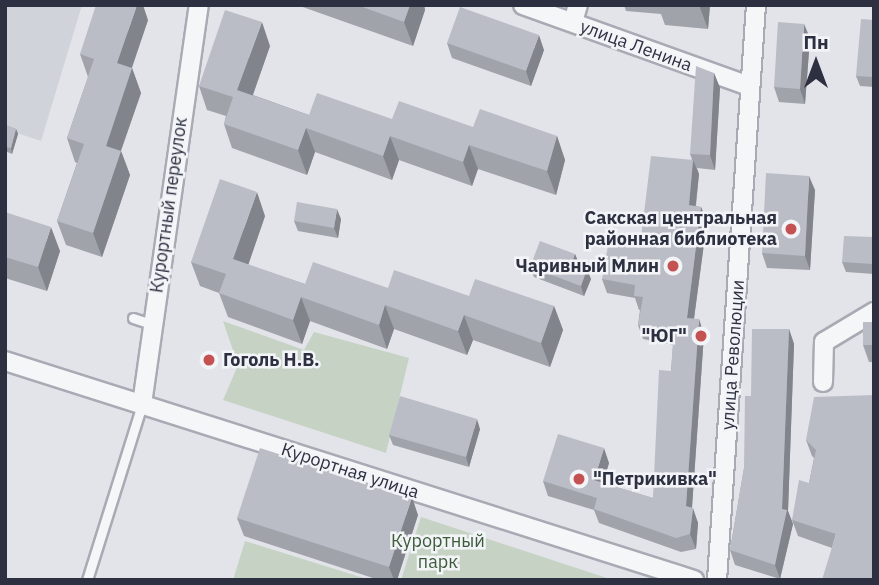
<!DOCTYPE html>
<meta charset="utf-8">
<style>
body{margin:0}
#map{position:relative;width:879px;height:585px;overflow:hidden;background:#e3e4ea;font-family:"IBM Plex Sans",sans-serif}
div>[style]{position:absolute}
.built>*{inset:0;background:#d1d3db}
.green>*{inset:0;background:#c6d3c4}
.roads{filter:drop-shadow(2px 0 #a8aab4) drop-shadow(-2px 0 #a8aab4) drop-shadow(0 2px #a8aab4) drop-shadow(0 -2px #a8aab4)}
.lane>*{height:9px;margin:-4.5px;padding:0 4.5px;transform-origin:4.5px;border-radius:4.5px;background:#f5f6f8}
.street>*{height:18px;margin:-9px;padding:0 9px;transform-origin:9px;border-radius:9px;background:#f5f6f8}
.wall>*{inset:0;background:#a0a3aa}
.shaded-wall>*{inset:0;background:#82848b}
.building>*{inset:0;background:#babdc6}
.dots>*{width:19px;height:19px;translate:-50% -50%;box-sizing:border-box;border:4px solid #f2f4f7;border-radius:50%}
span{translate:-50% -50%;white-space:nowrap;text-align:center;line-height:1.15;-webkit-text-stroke:5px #f2f4f7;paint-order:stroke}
.street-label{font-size:18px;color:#2c3041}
.poi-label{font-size:18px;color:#2c3041;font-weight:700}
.right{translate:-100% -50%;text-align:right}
.left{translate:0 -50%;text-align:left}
.park-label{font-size:18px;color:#3c5b3a}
.frame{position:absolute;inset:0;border:7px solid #2c3041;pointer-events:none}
.north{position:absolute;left:781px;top:28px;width:70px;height:70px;-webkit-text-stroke:5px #f2f4f7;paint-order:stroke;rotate:0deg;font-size:19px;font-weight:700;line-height:28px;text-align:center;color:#2c3041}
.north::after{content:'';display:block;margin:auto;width:24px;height:32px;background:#2c3041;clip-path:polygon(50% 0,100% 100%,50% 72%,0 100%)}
</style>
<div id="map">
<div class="built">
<div style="clip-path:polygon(5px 5px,82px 5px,41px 141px,5px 129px)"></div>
</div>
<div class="green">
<div style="clip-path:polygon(223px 321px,304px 350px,314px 332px,409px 358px,386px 453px,223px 400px,238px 365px)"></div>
<div style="clip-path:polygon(421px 517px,613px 580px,401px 580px)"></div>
<div style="clip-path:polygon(245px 541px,370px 580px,233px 580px)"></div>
</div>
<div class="roads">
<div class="lane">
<div style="left:133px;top:318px;width:20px;rotate:18deg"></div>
<div style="left:87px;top:580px;width:184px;rotate:-72.6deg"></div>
</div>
<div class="street">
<div style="left:523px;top:5px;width:240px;rotate:19.7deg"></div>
<div style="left:573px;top:22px;width:18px;rotate:-74deg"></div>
<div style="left:5px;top:361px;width:723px;rotate:17.63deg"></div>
<div style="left:823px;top:382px;width:40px;rotate:-88.6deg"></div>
<div style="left:824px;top:342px;width:58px;rotate:-31deg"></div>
<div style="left:142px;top:404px;width:403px;rotate:-81.9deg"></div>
<div style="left:717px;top:580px;width:576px;rotate:-86.12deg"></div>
</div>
</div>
<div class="wall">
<div style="clip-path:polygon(297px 5px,424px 5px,425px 10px,413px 46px)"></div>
<div style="clip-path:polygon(624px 5px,710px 5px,708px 29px,665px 25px,661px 14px,626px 11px)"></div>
<div style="clip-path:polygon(148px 20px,132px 68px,141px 93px,121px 151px,130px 175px,102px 257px,66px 245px,57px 221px,77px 163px,75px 162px,67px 138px,88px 77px,80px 54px)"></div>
<div style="clip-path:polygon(874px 20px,874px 87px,860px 86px,856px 76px)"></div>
<div style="clip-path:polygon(810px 38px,805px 104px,779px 102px,774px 87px)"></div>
<div style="clip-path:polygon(447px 43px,544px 50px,531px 86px,452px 58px)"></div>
<div style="clip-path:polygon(270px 46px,253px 95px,309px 115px,392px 119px,557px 136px,565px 160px,556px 195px,478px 169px,472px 186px,399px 160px,392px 180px,315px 152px,307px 175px,232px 148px,224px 124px,226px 116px,207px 110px,199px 86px)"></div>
<div style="clip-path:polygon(714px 73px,720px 88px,715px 170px,697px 168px,699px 174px,696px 206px,701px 207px,707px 221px,694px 319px,704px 334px,692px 508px,698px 523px,696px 549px,681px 552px,599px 523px,594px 510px,548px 496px,543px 481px,609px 463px,603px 483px,653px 498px,671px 371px,673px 345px,643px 339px,638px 325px,640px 310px,639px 310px,635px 298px,607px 293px,602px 279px,640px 246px,692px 159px,690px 154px)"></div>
<div style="clip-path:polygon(5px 125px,16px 129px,18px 134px,12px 154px,5px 151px)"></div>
<div style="clip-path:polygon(815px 190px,810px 270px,767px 268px,762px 253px)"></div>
<div style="clip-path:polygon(5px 212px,60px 251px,47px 291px,5px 278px)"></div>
<div style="clip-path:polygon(265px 216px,248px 265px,305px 284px,388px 288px,469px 296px,554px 306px,563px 330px,550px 367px,473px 340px,467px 355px,394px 329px,387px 349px,310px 321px,302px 344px,228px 317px,219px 293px,200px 286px,191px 262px)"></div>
<div style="clip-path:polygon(341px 219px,338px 238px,298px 231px,294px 221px)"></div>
<div style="clip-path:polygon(873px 237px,874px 274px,846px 272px,842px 262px)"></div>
<div style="clip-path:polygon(575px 254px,579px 264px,578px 266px,591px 279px,584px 296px,534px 277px,530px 267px)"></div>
<div style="clip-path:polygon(874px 322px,874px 362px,869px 362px,863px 345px)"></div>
<div style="clip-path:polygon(789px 329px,794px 344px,788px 511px,793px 524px,780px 579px,735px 565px,730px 550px,744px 468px,751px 396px)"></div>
<div style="clip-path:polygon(874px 395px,832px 548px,798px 536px,792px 520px,809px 483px,814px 458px,812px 456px,806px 440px)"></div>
<div style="clip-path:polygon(480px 429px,469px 467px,393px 445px,389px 435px)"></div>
<div style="clip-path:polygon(418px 515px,397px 580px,379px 580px,244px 536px,237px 518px)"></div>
</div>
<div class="shaded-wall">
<div style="clip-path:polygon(137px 5px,143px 5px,148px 20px,125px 87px,117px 63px)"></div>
<div style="clip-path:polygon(410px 5px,424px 5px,425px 10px,413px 46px,404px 22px)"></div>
<div style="clip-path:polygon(699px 5px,710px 5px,708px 29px)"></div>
<div style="clip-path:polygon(262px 22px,270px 46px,246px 114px,237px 90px)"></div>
<div style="clip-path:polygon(804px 24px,810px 38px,805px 104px,800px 89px)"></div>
<div style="clip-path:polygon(539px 35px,544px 50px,531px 86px,526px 71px)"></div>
<div style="clip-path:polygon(132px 68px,141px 93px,114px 170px,106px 146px)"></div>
<div style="clip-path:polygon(714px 73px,720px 88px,715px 170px,710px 155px)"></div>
<div style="clip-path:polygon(306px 128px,315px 152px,307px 175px,298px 150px)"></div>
<div style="clip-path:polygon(16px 129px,18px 134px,12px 154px,11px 148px)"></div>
<div style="clip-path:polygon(390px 136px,399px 160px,392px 180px,383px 156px)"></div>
<div style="clip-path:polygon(557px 136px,565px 160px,556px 195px,547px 171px)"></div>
<div style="clip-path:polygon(469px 145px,478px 169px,472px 186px,463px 162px)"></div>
<div style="clip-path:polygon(121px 151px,130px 175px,102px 257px,93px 233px)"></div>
<div style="clip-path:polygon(693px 160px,699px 174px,694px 220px,689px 205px)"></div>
<div style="clip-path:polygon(809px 176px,815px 190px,810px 270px,805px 256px)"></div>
<div style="clip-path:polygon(257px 192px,265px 216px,242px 283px,233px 259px)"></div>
<div style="clip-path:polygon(701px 207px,707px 221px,692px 333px,687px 318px)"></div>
<div style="clip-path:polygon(337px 209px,341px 219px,338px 238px,334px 228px)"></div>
<div style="clip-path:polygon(51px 227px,60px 251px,47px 291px,38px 267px)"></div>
<div style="clip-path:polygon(873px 237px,874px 239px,874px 269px,872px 264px)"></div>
<div style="clip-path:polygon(575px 254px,579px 264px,575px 273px,572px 263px)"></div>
<div style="clip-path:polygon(587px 269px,591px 279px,584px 296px,581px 286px)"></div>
<div style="clip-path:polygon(301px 297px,310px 321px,302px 344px,293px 320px)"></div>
<div style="clip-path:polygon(385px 305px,394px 329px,387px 349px,379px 325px)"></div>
<div style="clip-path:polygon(554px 306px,563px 330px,550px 367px,541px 343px)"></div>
<div style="clip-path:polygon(464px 315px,473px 340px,467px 355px,458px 331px)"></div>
<div style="clip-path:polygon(699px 319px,704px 334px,691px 521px,686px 506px)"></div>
<div style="clip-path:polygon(789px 329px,794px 344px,788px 511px,793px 524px,780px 579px,775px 565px,782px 509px)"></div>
<div style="clip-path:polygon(477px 419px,480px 429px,469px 467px,466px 457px)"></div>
<div style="clip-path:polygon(604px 448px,609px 463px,599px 495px,594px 480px)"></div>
<div style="clip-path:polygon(412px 497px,418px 515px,397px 580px,394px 580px,389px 567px)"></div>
<div style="clip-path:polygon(693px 508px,698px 523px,696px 549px,690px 534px)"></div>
</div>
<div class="building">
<div style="clip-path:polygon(96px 5px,137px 5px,117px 63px,132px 68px,106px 146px,121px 151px,93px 233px,57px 221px,84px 144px,67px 138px,94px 59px,80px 54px)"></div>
<div style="clip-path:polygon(357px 5px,410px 5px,404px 22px)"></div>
<div style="clip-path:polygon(460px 7px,539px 35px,526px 71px,447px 43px)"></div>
<div style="clip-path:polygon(225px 10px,262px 22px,237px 90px,309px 115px,317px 93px,392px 119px,399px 101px,473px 127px,480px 109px,557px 136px,547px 171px,469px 145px,463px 162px,390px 136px,383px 156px,306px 128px,298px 150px,224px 124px,233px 97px,199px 86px)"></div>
<div style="clip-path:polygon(861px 19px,874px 20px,874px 60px,872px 77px,856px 76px)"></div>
<div style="clip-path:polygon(778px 22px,804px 24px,800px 89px,774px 87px)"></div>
<div style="clip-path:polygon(696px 66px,714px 73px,710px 155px,690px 154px)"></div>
<div style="clip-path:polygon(5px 125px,16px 129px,11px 148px,5px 147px)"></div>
<div style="clip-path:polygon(651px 156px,693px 160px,689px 205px,701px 207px,687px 318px,699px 319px,686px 506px,693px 508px,690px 534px,676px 538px,594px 509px,597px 498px,543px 481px,558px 434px,604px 448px,594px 480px,653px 498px,659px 370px,671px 371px,674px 331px,638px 325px,643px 297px,634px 296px,635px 285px,602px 279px,609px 240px,640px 246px)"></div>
<div style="clip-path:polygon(766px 173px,809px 176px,805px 256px,762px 253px)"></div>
<div style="clip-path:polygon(220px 179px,257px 192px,233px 259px,305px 284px,313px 262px,388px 288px,394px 270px,469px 296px,475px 279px,554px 306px,541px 343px,464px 315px,458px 331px,385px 305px,379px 325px,301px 297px,293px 320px,219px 293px,226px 274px,191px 262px)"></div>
<div style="clip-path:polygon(297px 202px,337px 209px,334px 228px,294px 221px)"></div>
<div style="clip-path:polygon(5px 212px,51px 227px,38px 267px,5px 257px)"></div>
<div style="clip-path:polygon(844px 236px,873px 237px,872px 264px,842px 262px)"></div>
<div style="clip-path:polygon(540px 241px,575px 254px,572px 263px,587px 269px,581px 286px,530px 267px)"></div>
<div style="clip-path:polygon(863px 322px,874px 322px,874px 345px,863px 345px)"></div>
<div style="clip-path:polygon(752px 329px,789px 329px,782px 509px,787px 510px,775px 565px,730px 550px,744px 468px,745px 396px,751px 396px)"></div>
<div style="clip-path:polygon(874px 395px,874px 578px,873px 580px,822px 580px,836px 534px,792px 520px,799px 480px,809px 483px,816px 450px,806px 440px,814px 397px)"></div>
<div style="clip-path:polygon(400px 396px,477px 419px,466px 457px,389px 435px)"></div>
<div style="clip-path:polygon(260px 448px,412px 497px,389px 567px,237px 518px)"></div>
</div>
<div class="dots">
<div style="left:791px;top:229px;background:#c55253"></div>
<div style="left:673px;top:266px;background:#c55253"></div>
<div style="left:701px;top:336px;background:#c55253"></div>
<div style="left:209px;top:360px;background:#c55253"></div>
<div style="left:579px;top:479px;background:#c55253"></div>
</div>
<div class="street-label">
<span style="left:636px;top:46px;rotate:20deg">улица Ленина</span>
<span style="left:169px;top:205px;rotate:-82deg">Курортный переулок</span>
<span style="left:733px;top:355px;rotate:-86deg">улица Революции</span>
<span style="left:350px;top:471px;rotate:18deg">Курортная улица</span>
</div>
<div class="poi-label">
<span class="right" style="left:777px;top:229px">Сакская центральная<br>районная библиотека</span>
<span class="right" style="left:659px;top:266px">Чаривный Млин</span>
<span class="right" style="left:687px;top:336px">"ЮГ"</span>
<span class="left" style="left:223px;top:360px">Гоголь Н.В.</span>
<span class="left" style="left:593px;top:479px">"Петрикивка"</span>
</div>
<div class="park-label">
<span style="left:438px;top:552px">Курортный<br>парк</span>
</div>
<div class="frame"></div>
<div class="north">Пн</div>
</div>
